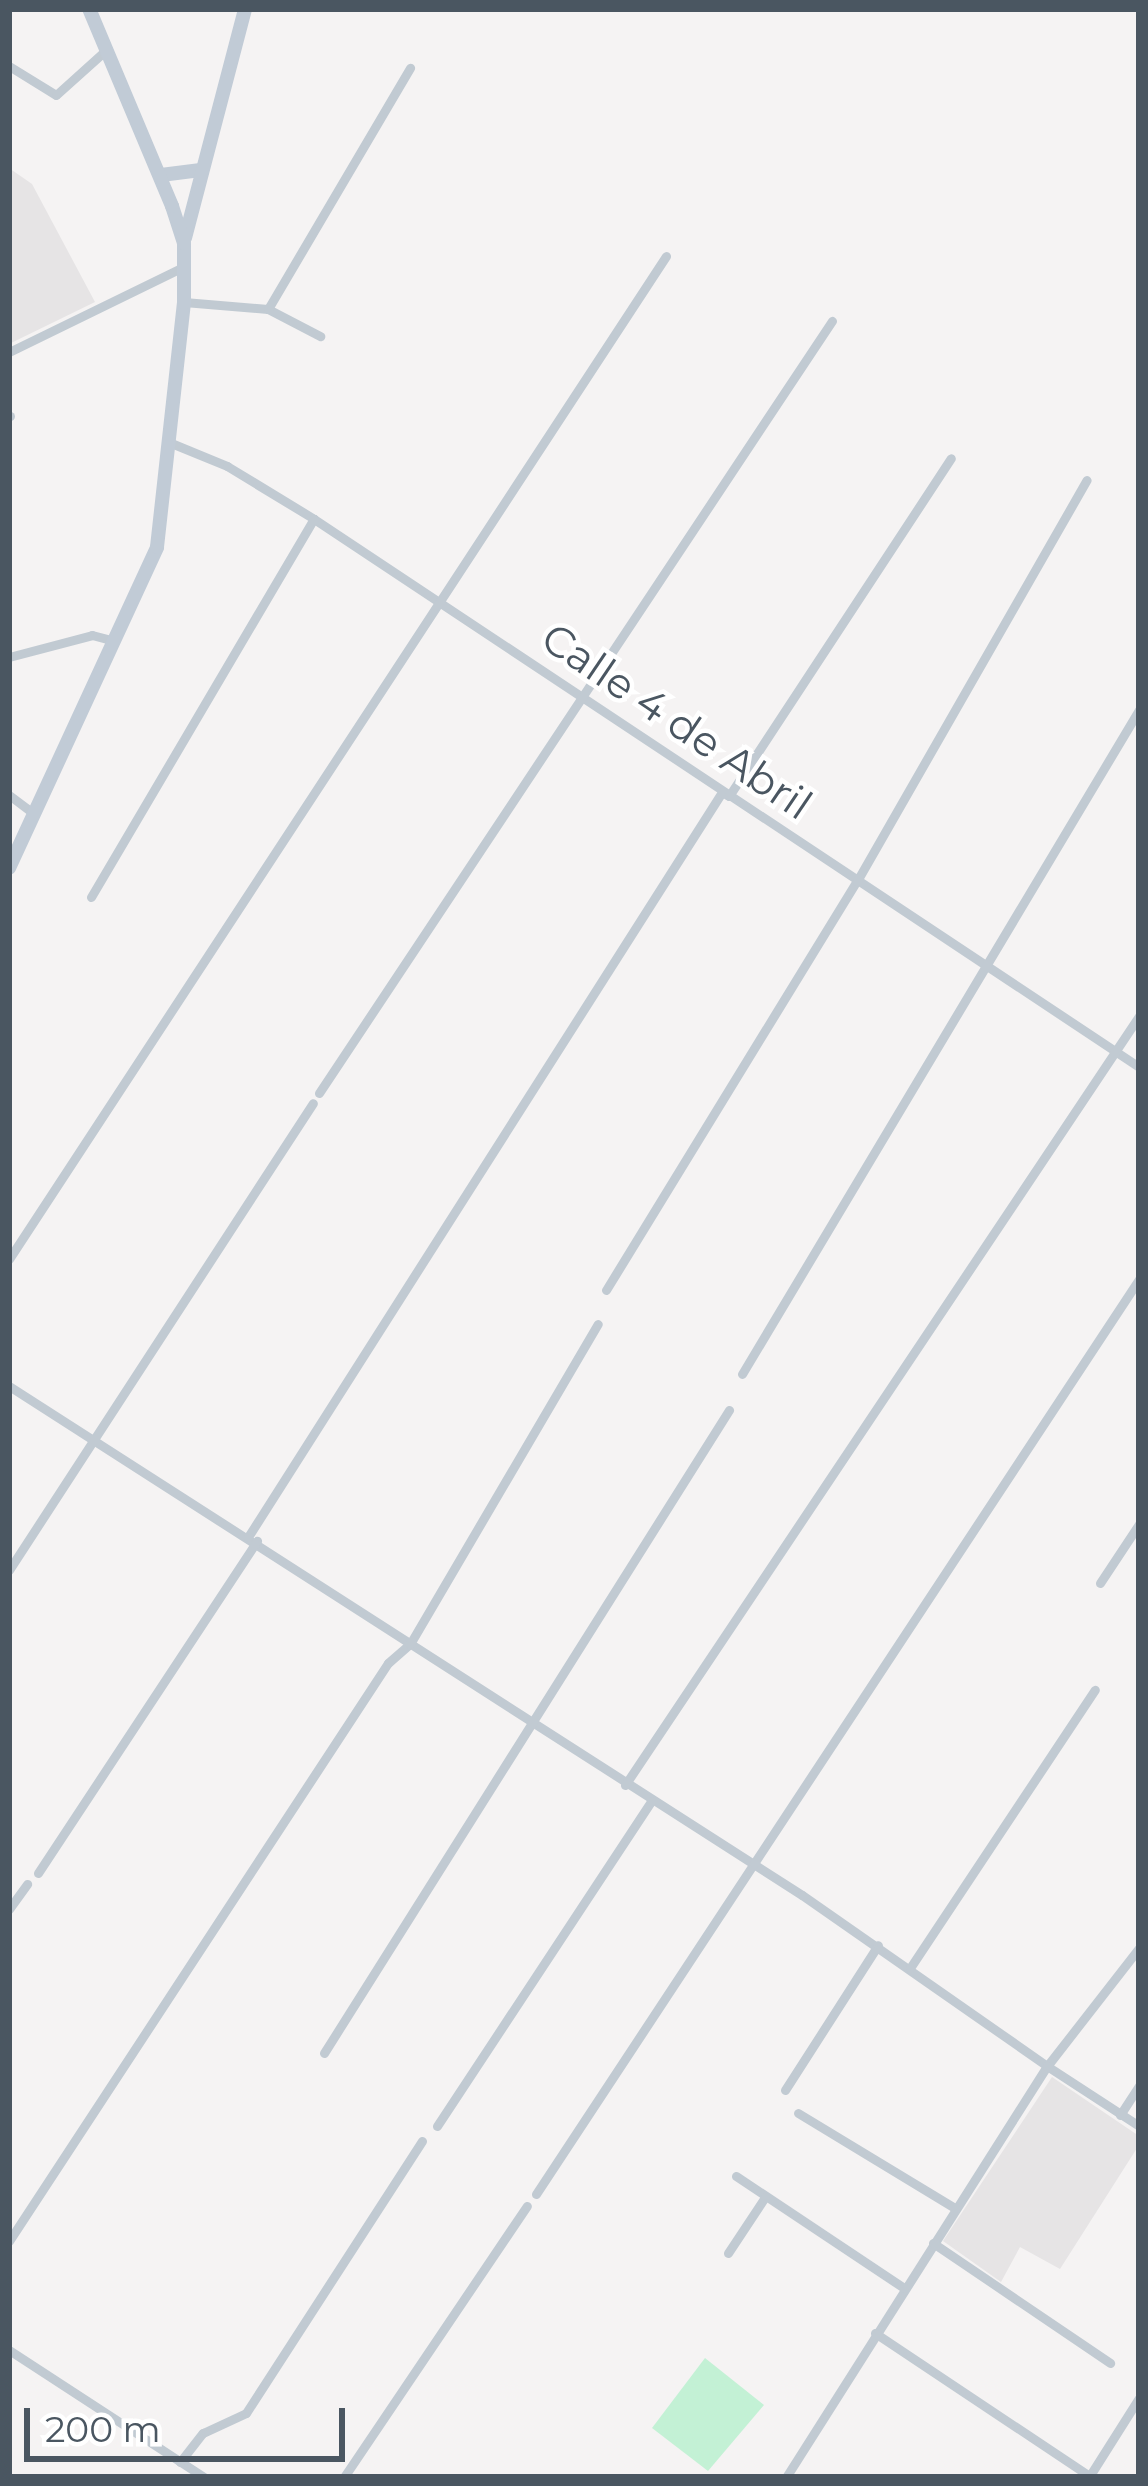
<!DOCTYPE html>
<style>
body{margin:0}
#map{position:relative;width:1148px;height:2486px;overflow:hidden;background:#f5f3f3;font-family:Montserrat,sans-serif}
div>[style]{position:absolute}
.education>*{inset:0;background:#e6e4e5}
.green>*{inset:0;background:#c3f1d5}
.street>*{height:9px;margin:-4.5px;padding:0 4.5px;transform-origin:4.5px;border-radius:4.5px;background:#c1cad2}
.secondary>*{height:14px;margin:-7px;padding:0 7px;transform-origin:7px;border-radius:7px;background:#c1cbd6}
span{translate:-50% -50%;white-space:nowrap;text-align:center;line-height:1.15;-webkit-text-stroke:9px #fff;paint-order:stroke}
.street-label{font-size:42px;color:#4a5661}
.frame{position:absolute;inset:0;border:12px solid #4a5661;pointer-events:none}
.scale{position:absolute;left:24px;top:2408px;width:321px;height:54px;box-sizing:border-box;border:6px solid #4a5661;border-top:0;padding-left:15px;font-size:36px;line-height:42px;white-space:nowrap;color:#4a5661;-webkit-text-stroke:9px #fff;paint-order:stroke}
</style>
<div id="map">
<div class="education">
<div style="clip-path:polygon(9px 168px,32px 184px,95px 302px,9px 344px)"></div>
<div style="clip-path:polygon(1052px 2077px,1139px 2136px,1139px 2145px,1060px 2269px,1020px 2247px,1001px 2282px,943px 2241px)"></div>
</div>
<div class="green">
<div style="clip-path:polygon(705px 2358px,764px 2405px,708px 2471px,652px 2428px)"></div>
</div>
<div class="street">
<div style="left:9px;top:66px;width:55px;rotate:31.7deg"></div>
<div style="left:56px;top:95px;width:69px;rotate:-42deg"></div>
<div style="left:184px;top:302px;width:84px;rotate:4.8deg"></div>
<div style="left:268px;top:309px;width:59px;rotate:27.4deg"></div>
<div style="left:268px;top:309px;width:280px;rotate:-59.5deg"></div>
<div style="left:9px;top:352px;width:196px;rotate:-26deg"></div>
<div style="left:9px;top:416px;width:1px"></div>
<div style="left:171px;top:443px;width:61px;rotate:22.3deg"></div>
<div style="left:227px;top:466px;width:102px;rotate:31.3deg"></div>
<div style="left:314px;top:519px;width:990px;rotate:33.59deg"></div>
<div style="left:9px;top:657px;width:86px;rotate:-14.8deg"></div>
<div style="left:92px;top:635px;width:23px;rotate:15deg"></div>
<div style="left:9px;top:795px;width:31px;rotate:37deg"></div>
<div style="left:91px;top:897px;width:439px;rotate:-59.5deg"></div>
<div style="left:319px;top:1093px;width:927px;rotate:-56.4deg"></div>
<div style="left:9px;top:1259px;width:1199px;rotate:-56.77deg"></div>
<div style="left:606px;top:1290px;width:480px;rotate:-58.5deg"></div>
<div style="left:857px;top:881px;width:462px;rotate:-60.2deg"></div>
<div style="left:742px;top:1374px;width:774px;rotate:-59.13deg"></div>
<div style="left:9px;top:1386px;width:942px;rotate:32.7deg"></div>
<div style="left:802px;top:1895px;width:299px;rotate:34.9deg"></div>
<div style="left:1047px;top:2066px;width:487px;rotate:122.4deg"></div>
<div style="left:248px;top:1537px;width:883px;rotate:-57.53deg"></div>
<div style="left:722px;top:792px;width:8px;rotate:30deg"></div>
<div style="left:729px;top:796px;width:404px;rotate:-56.7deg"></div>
<div style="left:9px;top:1570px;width:557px;rotate:-56.94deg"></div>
<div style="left:1100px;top:1583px;width:71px;rotate:-56.5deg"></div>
<div style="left:625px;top:1785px;width:925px;rotate:-56.24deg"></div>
<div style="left:38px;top:1873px;width:398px;rotate:-56.6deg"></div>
<div style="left:9px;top:1909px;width:31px;rotate:-54deg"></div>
<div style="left:1139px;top:1948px;width:150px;rotate:127.9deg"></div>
<div style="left:1047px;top:2066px;width:110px;rotate:33.1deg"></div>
<div style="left:910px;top:1968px;width:334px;rotate:-56.4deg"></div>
<div style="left:324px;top:2053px;width:760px;rotate:-57.79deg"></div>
<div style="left:785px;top:2090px;width:172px;rotate:-57.3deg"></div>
<div style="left:798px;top:2113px;width:184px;rotate:31.2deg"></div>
<div style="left:1120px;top:2115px;width:35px;rotate:-57deg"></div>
<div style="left:437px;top:2126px;width:389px;rotate:-56.6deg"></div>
<div style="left:736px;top:2176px;width:202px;rotate:33.7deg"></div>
<div style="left:536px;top:2194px;width:1096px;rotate:-56.61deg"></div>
<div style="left:9px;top:2241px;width:691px;rotate:-56.75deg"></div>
<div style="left:388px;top:1663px;width:29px;rotate:-41deg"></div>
<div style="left:410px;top:1644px;width:371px;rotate:-59.6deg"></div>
<div style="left:933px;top:2243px;width:214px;rotate:34.1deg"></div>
<div style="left:728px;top:2253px;width:67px;rotate:-56.5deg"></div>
<div style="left:875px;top:2333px;width:260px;rotate:33.7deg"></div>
<div style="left:9px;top:2350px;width:233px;rotate:33.1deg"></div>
<div style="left:180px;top:2462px;width:37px;rotate:-52deg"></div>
<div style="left:203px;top:2433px;width:47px;rotate:-24.9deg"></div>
<div style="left:246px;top:2413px;width:324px;rotate:-57.1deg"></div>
<div style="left:344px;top:2477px;width:327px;rotate:-56deg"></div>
<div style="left:1089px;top:2477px;width:93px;rotate:-57.7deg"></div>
</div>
<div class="secondary">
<div style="left:161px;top:175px;width:40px;rotate:-7.1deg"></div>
<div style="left:185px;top:238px;width:237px;rotate:-75.3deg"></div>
<div style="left:9px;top:868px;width:353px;rotate:-65.2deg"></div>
<div style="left:157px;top:547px;width:246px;rotate:-83.7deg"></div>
<div style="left:184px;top:302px;width:59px;rotate:-90deg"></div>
<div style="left:184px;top:243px;width:39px;rotate:-108deg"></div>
<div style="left:172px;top:206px;width:214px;rotate:-112.8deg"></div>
</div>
<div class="street-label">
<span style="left:677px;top:721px;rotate:34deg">Calle 4 de Abril</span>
</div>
<div class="frame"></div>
<div class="scale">200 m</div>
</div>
